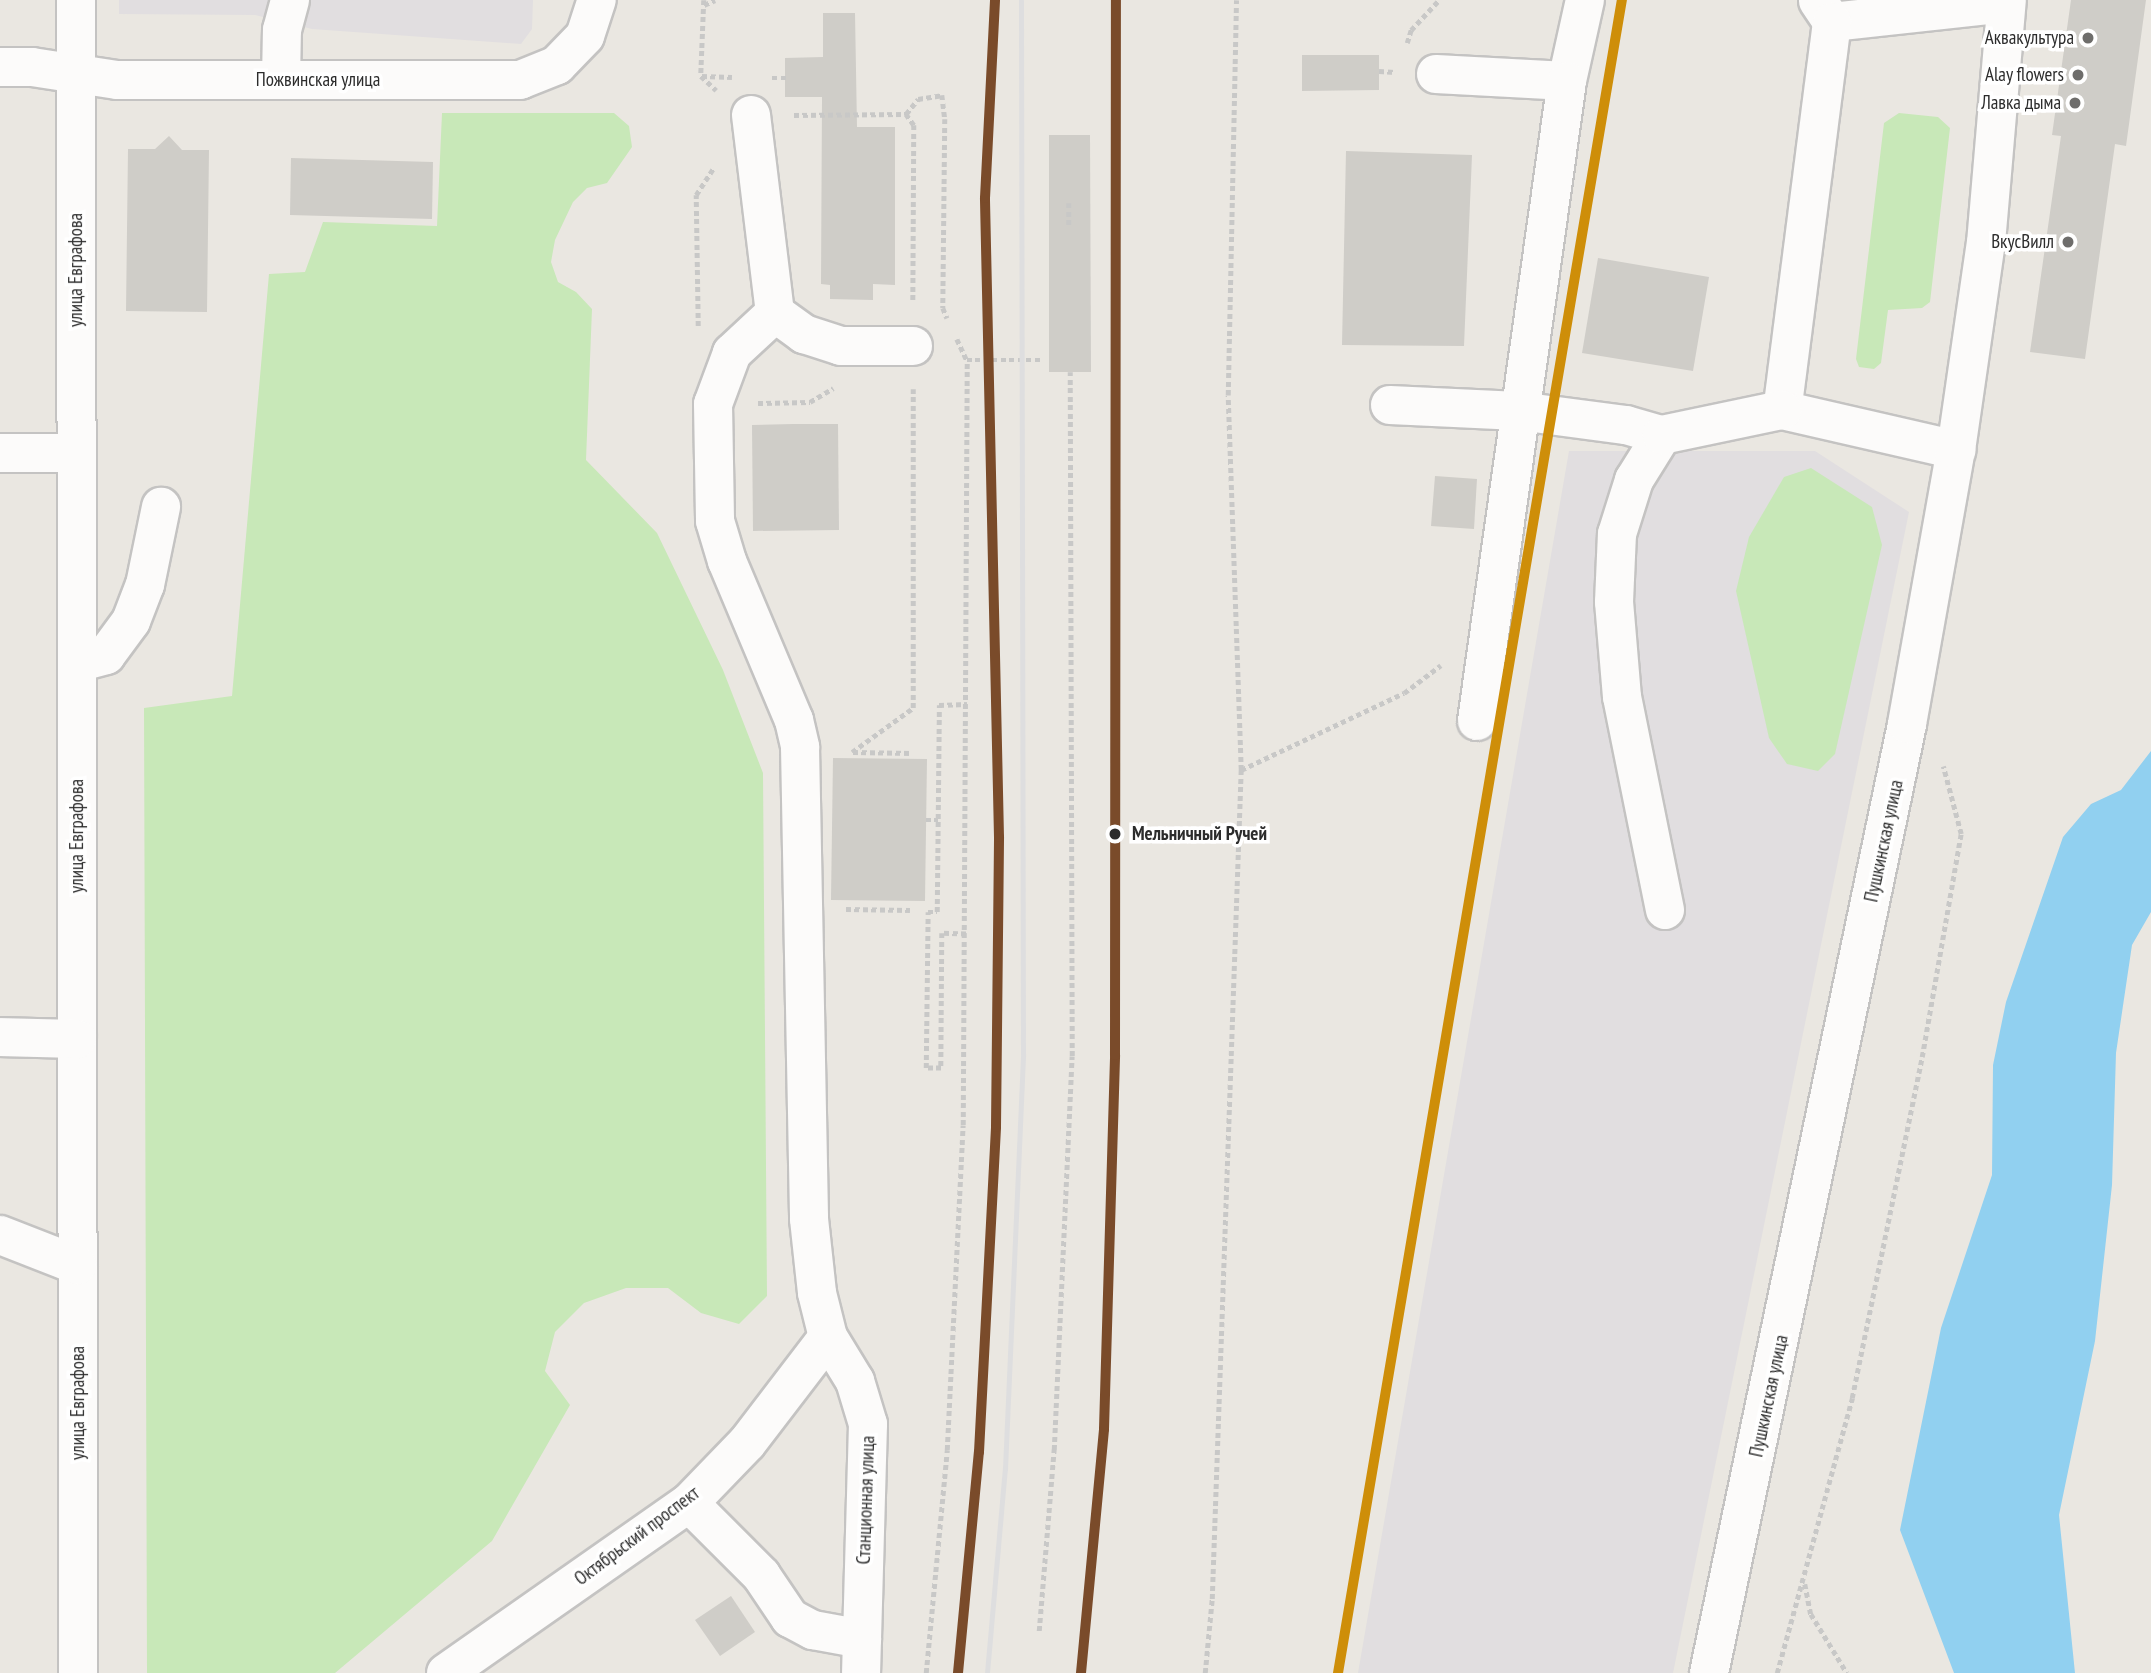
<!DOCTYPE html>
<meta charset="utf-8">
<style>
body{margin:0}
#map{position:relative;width:2151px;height:1673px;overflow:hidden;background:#eae7e1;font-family:"PT Sans Narrow",sans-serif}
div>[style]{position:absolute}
.industrial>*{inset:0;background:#e1dee0}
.green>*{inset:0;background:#c8e8b8}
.water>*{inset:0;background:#91d0f0}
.building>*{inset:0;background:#cfcdc8}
.path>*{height:4.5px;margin-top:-2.25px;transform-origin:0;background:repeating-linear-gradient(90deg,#c8c8c7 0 5px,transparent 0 8.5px)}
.roads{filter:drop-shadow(2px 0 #c4c3c2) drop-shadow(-2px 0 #c4c3c2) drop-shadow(0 2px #c4c3c2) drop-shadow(0 -2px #c4c3c2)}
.minor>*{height:38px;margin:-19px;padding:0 19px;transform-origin:19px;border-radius:19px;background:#fcfbfa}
.rail>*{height:5px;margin:-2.5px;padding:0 2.5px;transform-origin:2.5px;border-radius:2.5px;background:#dededf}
.rail-1>*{height:10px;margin:-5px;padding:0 5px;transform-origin:5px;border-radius:5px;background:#ce8e09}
.rail-2>*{height:10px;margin:-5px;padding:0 5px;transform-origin:5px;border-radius:5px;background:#7a4b2a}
.dots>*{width:19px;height:19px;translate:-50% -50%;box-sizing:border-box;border:4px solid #fff;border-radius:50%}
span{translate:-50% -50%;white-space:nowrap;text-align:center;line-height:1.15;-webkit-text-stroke:7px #fff;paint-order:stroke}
.poi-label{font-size:19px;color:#2c2c2c}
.right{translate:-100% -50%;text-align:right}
.street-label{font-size:19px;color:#2c2c2c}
.stop-label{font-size:19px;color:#2c2c2c;font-weight:700}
.left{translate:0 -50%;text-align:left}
</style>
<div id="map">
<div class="industrial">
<div style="clip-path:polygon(119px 0,533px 0,532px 29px,521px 44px,312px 29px,255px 15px,119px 14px)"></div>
<div style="clip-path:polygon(1569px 451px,1815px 451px,1909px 512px,1673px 1673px,1358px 1673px)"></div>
</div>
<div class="green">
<div style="clip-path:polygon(442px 113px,614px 113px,629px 126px,632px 147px,607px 183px,587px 188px,573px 202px,555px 240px,551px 262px,558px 282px,576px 292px,592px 309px,586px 460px,657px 533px,723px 670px,763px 773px,767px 1296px,739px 1324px,701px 1313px,668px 1288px,626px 1288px,584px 1303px,555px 1332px,545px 1371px,570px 1405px,492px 1541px,335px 1673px,147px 1673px,144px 708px,232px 696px,269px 274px,305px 272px,323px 222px,437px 226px)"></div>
<div style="clip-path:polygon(1899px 113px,1938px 117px,1950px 128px,1930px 302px,1922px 308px,1888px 310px,1881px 363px,1874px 369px,1859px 367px,1856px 359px,1884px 123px)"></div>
<div style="clip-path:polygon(1811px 468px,1872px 507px,1882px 545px,1835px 754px,1818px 771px,1787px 764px,1769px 738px,1736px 591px,1749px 537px,1784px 477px)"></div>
</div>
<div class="water">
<div style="clip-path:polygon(2151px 751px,2151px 912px,2132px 945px,2116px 1053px,2112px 1185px,2095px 1341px,2059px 1515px,2075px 1673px,1954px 1673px,1900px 1530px,1941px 1328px,1992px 1175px,1993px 1065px,2006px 1002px,2063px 837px,2091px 804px,2121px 790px)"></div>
</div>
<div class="building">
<div style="clip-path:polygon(2071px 0,2146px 0,2126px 146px,2115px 144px,2085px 359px,2030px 352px,2061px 136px,2052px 135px)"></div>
<div style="clip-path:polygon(823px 13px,855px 13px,857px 127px,895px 127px,895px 285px,873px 284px,873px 300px,830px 299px,830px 285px,821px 284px,822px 97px,785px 97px,785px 58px,823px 57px)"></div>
<div style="clip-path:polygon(1302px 55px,1379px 55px,1379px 90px,1302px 91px)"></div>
<div style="clip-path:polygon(1049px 135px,1090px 135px,1091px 372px,1049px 372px)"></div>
<div style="clip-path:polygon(169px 136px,182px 150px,209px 150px,207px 312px,126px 311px,128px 149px,155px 149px)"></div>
<div style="clip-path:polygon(1346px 151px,1472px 155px,1464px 346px,1342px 345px)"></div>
<div style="clip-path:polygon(291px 158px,433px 162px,432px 219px,290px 215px)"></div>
<div style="clip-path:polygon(1598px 258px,1709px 277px,1693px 371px,1582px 353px)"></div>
<div style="clip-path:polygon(793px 424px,838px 424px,839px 530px,753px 531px,752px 425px)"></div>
<div style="clip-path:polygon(1435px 476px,1477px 479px,1474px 529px,1431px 526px)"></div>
<div style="clip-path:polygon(833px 758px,927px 759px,925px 901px,831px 900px)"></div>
<div style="clip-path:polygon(731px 1596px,755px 1632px,720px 1656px,695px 1620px)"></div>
</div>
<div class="path">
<div style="left:704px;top:0;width:76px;rotate:92.3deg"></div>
<div style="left:701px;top:76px;width:21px;rotate:43deg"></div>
<div style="left:704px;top:5px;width:12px;rotate:-24deg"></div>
<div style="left:1407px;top:43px;width:14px;rotate:-73deg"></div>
<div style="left:1411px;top:30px;width:41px;rotate:-47deg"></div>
<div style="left:1379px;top:71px;width:16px;rotate:4deg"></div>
<div style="left:702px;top:76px;width:30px;rotate:2deg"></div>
<div style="left:772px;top:78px;width:14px"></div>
<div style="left:906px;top:114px;width:19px;rotate:-51deg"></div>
<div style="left:918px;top:99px;width:24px;rotate:-9deg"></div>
<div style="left:942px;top:95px;width:24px;rotate:83deg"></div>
<div style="left:945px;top:119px;width:189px;rotate:90.6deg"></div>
<div style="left:943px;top:308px;width:11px;rotate:68deg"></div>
<div style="left:794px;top:115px;width:112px;rotate:-0.5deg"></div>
<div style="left:906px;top:114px;width:14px;rotate:54deg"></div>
<div style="left:914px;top:125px;width:178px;rotate:90.3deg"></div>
<div style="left:1069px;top:203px;width:23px;rotate:90deg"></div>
<div style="left:698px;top:326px;width:131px;rotate:-90.9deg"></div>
<div style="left:696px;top:195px;width:31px;rotate:-57deg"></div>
<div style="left:957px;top:339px;width:23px;rotate:65deg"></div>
<div style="left:967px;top:360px;width:73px"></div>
<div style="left:758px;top:403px;width:52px;rotate:-1.1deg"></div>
<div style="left:810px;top:402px;width:27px;rotate:-31deg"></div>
<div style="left:852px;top:752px;width:75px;rotate:-35.8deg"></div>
<div style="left:913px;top:708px;width:319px;rotate:-90deg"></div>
<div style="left:853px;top:752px;width:59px;rotate:1deg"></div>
<div style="left:1241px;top:770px;width:180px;rotate:-25.3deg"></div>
<div style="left:1404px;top:693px;width:46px;rotate:-37.1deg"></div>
<div style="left:926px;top:820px;width:12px"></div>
<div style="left:846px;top:909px;width:64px;rotate:0.9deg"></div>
<div style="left:966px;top:934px;width:24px;rotate:-178deg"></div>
<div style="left:942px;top:933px;width:135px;rotate:90.4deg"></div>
<div style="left:941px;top:1068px;width:15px;rotate:180deg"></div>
<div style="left:926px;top:1068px;width:156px;rotate:-89.3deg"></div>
<div style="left:928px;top:912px;width:9px"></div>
<div style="left:937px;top:912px;width:207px;rotate:-89.4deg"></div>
<div style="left:939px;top:705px;width:28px;rotate:-2deg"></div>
<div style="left:1805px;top:1584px;width:31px;rotate:79deg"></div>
<div style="left:1811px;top:1614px;width:69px;rotate:58.6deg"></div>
<div style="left:1039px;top:1631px;width:182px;rotate:-85.3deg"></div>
<div style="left:1054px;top:1450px;width:394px;rotate:-87.4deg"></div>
<div style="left:1072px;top:1056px;width:684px;rotate:-90.17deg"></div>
<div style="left:926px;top:1673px;width:224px;rotate:-84.6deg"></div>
<div style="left:947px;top:1450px;width:325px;rotate:-87.2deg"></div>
<div style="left:963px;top:1125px;width:765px;rotate:-89.7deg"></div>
<div style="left:1205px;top:1673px;width:74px;rotate:-84.6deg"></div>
<div style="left:1212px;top:1599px;width:830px;rotate:-88deg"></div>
<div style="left:1241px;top:770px;width:375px;rotate:-92deg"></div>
<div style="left:1228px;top:395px;width:395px;rotate:-88.8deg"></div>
<div style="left:1777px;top:1673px;width:285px;rotate:-74.7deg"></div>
<div style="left:1852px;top:1398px;width:348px;rotate:-78.4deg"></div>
<div style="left:1922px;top:1057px;width:226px;rotate:-80.1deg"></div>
<div style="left:1961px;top:834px;width:70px;rotate:-104.8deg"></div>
</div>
<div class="roads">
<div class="minor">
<div style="left:76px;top:0;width:1673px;rotate:89.93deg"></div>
<div style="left:1818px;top:1px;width:25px;rotate:56deg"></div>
<div style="left:1832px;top:22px;width:175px;rotate:-6.2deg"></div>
<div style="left:1832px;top:22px;width:391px;rotate:97.3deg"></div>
<div style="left:1782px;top:410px;width:179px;rotate:12.9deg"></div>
<div style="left:0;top:67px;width:32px"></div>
<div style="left:32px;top:67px;width:86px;rotate:8.7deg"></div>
<div style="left:117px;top:80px;width:403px"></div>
<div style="left:520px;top:80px;width:40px;rotate:-22deg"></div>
<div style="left:557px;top:65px;width:40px;rotate:-46deg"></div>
<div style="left:585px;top:36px;width:38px;rotate:-72deg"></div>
<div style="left:1436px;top:74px;width:131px;rotate:3.1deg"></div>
<div style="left:1567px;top:81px;width:83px;rotate:-77.5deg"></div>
<div style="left:281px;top:80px;width:50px;rotate:-88.9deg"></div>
<div style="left:282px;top:30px;width:31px;rotate:-75deg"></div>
<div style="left:751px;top:115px;width:199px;rotate:83.1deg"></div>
<div style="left:775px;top:313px;width:36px;rotate:36deg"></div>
<div style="left:804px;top:334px;width:39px;rotate:18deg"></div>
<div style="left:841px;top:346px;width:72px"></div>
<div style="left:775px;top:313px;width:59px;rotate:137.1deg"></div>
<div style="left:732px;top:353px;width:54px;rotate:110.4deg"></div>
<div style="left:713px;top:404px;width:117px;rotate:89deg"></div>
<div style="left:715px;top:521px;width:42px;rotate:73.3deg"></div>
<div style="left:727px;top:561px;width:173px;rotate:67.2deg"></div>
<div style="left:794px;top:720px;width:28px;rotate:77deg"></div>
<div style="left:800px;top:747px;width:472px;rotate:88.9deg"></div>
<div style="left:809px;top:1219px;width:74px;rotate:83.8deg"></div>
<div style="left:817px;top:1293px;width:45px;rotate:76deg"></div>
<div style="left:828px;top:1337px;width:52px;rotate:58.5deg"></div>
<div style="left:855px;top:1381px;width:45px;rotate:73.2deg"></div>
<div style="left:868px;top:1424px;width:249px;rotate:91.6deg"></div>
<div style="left:1390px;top:405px;width:129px;rotate:2.7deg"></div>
<div style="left:1519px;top:411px;width:108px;rotate:7.5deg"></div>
<div style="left:1626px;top:425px;width:37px;rotate:16deg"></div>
<div style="left:0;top:453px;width:76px"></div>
<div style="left:77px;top:663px;width:30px;rotate:-15deg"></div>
<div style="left:106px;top:655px;width:42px;rotate:-53.7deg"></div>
<div style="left:131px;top:621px;width:39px;rotate:-69deg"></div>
<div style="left:145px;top:585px;width:80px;rotate:-78.4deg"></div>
<div style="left:1477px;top:721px;width:646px;rotate:-82deg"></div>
<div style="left:1665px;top:910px;width:217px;rotate:-101.4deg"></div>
<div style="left:1622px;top:697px;width:95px;rotate:-94.8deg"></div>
<div style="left:1614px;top:602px;width:68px;rotate:-87.5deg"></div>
<div style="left:1617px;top:534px;width:57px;rotate:-72.5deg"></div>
<div style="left:1634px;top:480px;width:53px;rotate:-58.1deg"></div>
<div style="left:1662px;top:435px;width:123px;rotate:-11.8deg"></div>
<div style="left:0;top:1037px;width:77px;rotate:1.5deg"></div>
<div style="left:0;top:1235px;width:83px;rotate:21.3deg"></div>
<div style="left:689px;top:1503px;width:102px;rotate:45deg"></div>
<div style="left:761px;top:1575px;width:52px;rotate:56deg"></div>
<div style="left:790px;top:1618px;width:26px;rotate:28deg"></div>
<div style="left:813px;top:1630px;width:50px;rotate:10.4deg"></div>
<div style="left:446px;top:1673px;width:297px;rotate:-35deg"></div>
<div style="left:689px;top:1503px;width:83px;rotate:-46deg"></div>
<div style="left:747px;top:1443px;width:133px;rotate:-52.6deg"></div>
<div style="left:1709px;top:1673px;width:969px;rotate:-78.21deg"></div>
<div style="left:1907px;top:724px;width:278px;rotate:-79.9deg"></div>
<div style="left:1956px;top:450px;width:209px;rotate:-81.8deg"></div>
<div style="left:1986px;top:243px;width:244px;rotate:-85.1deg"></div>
</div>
</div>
<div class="rail">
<div style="left:987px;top:1673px;width:205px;rotate:-85deg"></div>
<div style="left:1005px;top:1469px;width:415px;rotate:-87.5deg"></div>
<div style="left:1023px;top:1054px;width:1054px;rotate:-90.11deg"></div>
<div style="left:1338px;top:1673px;width:1697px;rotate:-80.37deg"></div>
</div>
<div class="rail-1">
<div style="left:1338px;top:1673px;width:1697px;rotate:-80.37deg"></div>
</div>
<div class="rail-2">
<div style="left:958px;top:1673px;width:222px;rotate:-84.6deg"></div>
<div style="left:979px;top:1452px;width:325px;rotate:-87deg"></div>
<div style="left:996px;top:1127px;width:290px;rotate:-89.4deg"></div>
<div style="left:999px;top:837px;width:639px;rotate:-91.26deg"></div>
<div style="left:985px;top:198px;width:198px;rotate:-87.1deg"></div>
<div style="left:1081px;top:1673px;width:245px;rotate:-84.6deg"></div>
<div style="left:1104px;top:1429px;width:374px;rotate:-88.3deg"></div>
<div style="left:1115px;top:1055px;width:1055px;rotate:-89.95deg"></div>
</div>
<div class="dots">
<div style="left:2088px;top:38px;background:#6e6d6b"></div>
<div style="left:2078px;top:75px;background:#6e6d6b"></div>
<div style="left:2075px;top:103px;background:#6e6d6b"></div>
<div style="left:2068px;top:242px;background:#6e6d6b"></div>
<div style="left:1115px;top:834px;background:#2c2c2c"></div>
</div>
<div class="poi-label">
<span class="right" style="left:2074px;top:38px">Аквакультура</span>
<span class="right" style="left:2064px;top:75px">Alay flowers</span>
<span class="right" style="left:2061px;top:103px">Лавка дыма</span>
<span class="right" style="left:2054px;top:242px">ВкусВилл</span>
</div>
<div class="street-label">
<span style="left:318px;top:80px">Пожвинская улица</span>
<span style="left:76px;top:270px;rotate:-90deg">улица Евграфова</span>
<span style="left:77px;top:836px;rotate:-90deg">улица Евграфова</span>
<span style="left:1884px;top:841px;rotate:-78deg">Пушкинская улица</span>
<span style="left:1769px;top:1396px;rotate:-78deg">Пушкинская улица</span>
<span style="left:78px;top:1403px;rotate:-90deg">улица Евграфова</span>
<span style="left:866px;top:1500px;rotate:-88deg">Станционная улица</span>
<span style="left:637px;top:1536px;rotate:-37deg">Октябрьский проспект</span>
</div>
<div class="stop-label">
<span class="left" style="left:1132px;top:834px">Мельничный Ручей</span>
</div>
</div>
